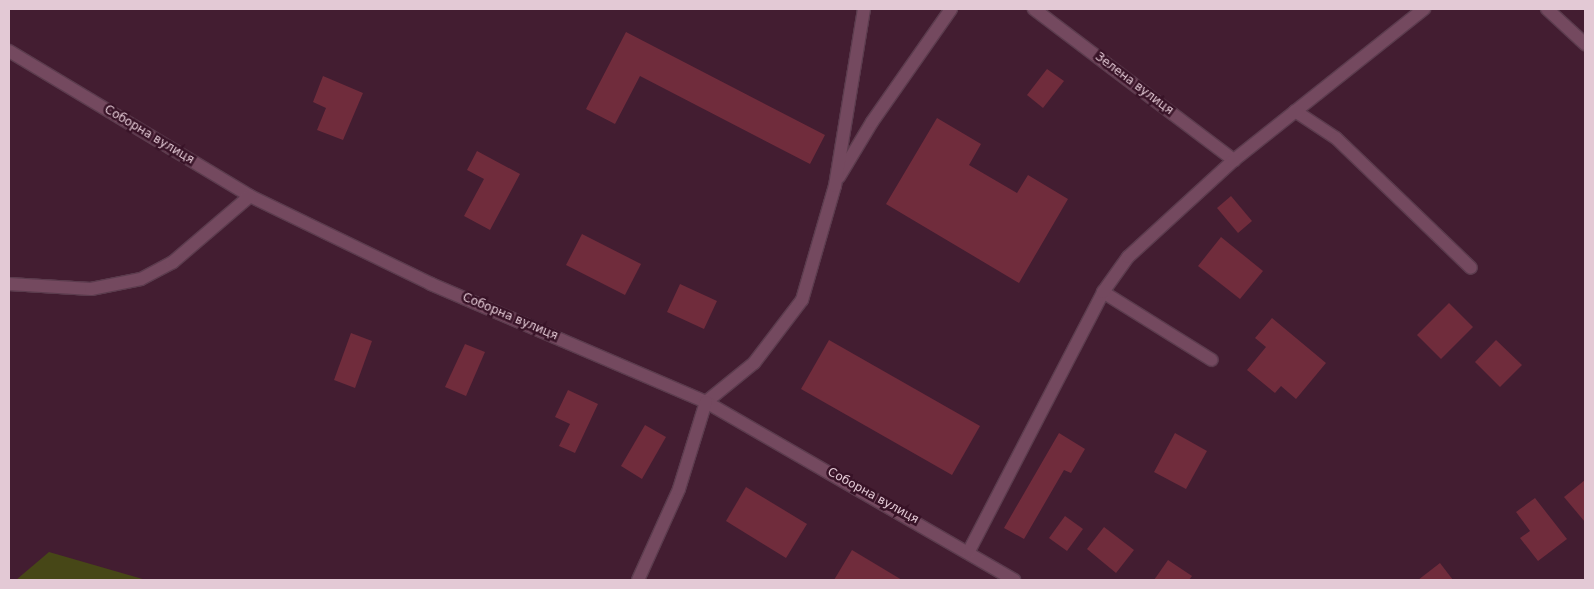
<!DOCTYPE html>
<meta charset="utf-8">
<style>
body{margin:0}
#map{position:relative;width:1594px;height:589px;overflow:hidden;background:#431d31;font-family:"DejaVu Sans",sans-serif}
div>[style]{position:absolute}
.green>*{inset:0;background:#474717}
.building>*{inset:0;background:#702c3c}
.roads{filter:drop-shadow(1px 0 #5c3c4e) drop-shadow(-1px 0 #5c3c4e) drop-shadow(0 1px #5c3c4e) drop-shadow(0 -1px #5c3c4e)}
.lane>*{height:12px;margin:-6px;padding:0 6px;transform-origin:6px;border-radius:6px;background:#74495f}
.street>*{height:12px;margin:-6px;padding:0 6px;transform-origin:6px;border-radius:6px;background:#74495f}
span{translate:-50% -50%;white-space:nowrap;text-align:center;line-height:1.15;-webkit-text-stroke:5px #381327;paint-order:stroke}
.street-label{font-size:12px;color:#e3c9d5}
.frame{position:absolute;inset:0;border:10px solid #e3c9d5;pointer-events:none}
</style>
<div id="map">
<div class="green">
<div style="clip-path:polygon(49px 552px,146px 580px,16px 580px)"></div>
</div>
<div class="building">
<div style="clip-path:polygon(626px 32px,825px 135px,810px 164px,640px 76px,615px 124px,586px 109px)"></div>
<div style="clip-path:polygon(1047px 69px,1064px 81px,1043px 108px,1027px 95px)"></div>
<div style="clip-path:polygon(323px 76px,363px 93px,343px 140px,317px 130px,326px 108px,313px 102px)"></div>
<div style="clip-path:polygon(937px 118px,981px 144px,969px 165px,1017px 193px,1028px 175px,1068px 199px,1019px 283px,886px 204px)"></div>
<div style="clip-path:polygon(477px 151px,520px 174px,490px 230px,464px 216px,484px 179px,467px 170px)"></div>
<div style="clip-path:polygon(1231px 196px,1252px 221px,1238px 233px,1217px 208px)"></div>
<div style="clip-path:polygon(582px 234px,641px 264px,625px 295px,566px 265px)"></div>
<div style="clip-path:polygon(1221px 237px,1263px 271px,1240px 299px,1198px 266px)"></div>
<div style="clip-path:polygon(680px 284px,717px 301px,704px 329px,667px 312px)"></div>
<div style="clip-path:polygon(1449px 303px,1473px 327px,1441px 359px,1417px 335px)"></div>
<div style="clip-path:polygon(1272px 318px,1326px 363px,1296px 399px,1281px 386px,1275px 393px,1247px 370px,1266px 347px,1255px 338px)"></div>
<div style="clip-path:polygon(351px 333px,372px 341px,355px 388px,334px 380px)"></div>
<div style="clip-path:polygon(829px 340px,980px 426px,952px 475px,801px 389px)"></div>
<div style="clip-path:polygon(1496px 340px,1522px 365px,1500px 387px,1475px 362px)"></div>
<div style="clip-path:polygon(465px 344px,485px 352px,466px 396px,445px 387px)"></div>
<div style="clip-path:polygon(568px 390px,598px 404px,575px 453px,559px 446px,570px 424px,555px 417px)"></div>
<div style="clip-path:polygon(645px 425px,666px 437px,642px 479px,621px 466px)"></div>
<div style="clip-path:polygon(1059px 433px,1085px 449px,1071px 473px,1064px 470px,1024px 539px,1004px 528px)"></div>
<div style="clip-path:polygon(1175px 433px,1207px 451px,1186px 489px,1154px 472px)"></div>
<div style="clip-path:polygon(1585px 480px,1585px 522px,1564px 497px)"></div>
<div style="clip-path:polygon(746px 487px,807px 524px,786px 558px,726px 521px)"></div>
<div style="clip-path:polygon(1535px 498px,1567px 539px,1538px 561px,1520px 538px,1530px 531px,1516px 512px)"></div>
<div style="clip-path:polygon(1065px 516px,1083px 529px,1067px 551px,1049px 538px)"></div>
<div style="clip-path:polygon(1104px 527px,1134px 550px,1116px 573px,1087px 549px)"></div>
<div style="clip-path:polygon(852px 550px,902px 580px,834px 580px)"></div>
<div style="clip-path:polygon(1168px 560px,1192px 576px,1189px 580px,1154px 580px)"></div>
<div style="clip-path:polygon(1440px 563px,1453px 580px,1418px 580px)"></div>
</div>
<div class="roads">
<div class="lane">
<div style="left:1547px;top:9px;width:52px;rotate:42.6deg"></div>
<div style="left:1295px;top:111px;width:49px;rotate:33.4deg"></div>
<div style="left:1336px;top:138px;width:187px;rotate:43.9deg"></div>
<div style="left:839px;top:177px;width:64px;rotate:-59deg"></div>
<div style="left:872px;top:122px;width:138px;rotate:-55deg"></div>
<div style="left:1103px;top:292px;width:128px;rotate:32deg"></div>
<div style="left:706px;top:402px;width:62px;rotate:-39.1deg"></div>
<div style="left:754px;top:363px;width:79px;rotate:-52.7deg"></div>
<div style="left:802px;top:300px;width:119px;rotate:-73.9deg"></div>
<div style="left:835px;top:186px;width:179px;rotate:-80.7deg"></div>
</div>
<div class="street">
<div style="left:1034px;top:9px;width:251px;rotate:37.1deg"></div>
<div style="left:9px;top:51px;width:281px;rotate:31deg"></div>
<div style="left:250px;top:196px;width:201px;rotate:25.9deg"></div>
<div style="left:431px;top:284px;width:299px;rotate:23.2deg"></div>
<div style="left:706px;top:402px;width:356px;rotate:30deg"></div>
<div style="left:9px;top:284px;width:82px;rotate:3.5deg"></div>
<div style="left:91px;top:289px;width:51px;rotate:-11.3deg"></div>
<div style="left:141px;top:279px;width:36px;rotate:-28deg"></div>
<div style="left:173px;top:262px;width:101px;rotate:-40.6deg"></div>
<div style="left:969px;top:551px;width:292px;rotate:-62.6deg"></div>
<div style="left:1103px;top:292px;width:43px;rotate:-54.5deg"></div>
<div style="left:1128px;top:257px;width:144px;rotate:-42.5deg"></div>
<div style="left:1234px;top:160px;width:243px;rotate:-38.5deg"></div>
<div style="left:638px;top:580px;width:100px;rotate:-65.7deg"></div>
<div style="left:679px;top:489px;width:91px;rotate:-72.8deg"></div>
</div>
</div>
<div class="street-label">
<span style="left:1134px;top:84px;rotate:37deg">Зелена вулиця</span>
<span style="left:149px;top:135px;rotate:31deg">Соборна вулиця</span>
<span style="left:510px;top:317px;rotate:23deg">Соборна вулиця</span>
<span style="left:873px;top:496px;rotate:29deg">Соборна вулиця</span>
</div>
<div class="frame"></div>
</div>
